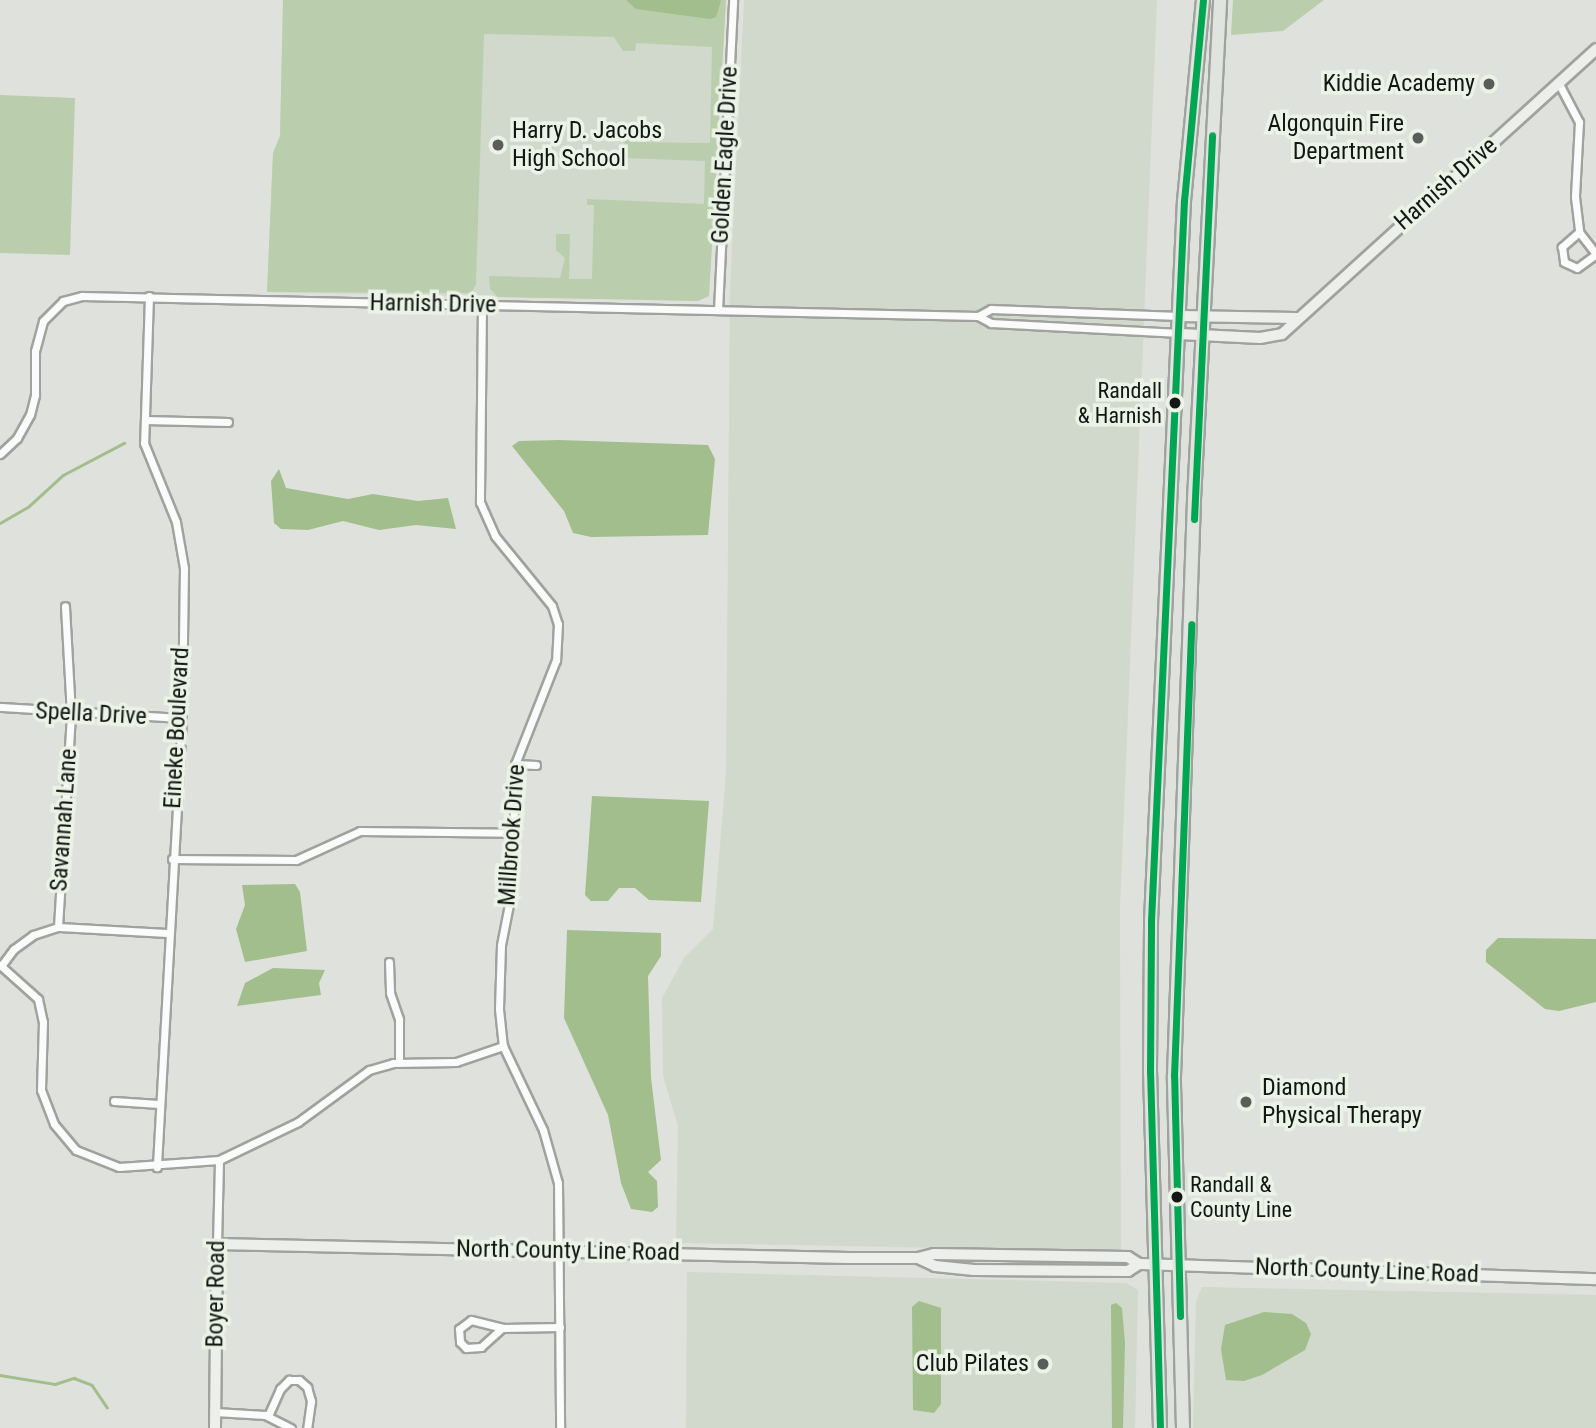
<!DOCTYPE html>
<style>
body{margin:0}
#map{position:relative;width:1596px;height:1428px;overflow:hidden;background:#dfe2dc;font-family:"Roboto Condensed",sans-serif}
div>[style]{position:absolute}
.built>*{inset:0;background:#d1d8cc}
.green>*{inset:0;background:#bacead}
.water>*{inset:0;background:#a1be8c}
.stream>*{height:2.5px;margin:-1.25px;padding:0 1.25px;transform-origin:1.25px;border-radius:1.25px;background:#a1be8c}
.roads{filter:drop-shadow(2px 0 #9fa29d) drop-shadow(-2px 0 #9fa29d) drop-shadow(0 2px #9fa29d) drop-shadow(0 -2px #9fa29d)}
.street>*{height:7px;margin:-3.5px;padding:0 3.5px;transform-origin:3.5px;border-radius:3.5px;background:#fafbfa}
.secondary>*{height:10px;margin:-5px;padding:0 5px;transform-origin:5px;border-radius:5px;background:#edefec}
.primary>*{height:12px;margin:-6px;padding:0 6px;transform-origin:6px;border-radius:6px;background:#e0e4de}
.bus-1>*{height:7px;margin:-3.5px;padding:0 3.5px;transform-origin:3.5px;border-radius:3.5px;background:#00a651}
.dots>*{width:19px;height:19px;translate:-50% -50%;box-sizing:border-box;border:4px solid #ebf3e6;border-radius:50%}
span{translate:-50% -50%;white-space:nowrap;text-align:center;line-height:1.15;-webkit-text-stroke:7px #ebf3e6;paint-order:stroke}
.bus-label{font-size:22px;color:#131612}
.right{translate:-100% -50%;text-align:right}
.left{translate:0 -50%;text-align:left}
.poi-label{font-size:24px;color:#131612}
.street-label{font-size:24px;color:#131612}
</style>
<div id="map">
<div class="built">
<div style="clip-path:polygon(283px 0,726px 0,709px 296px,698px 301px,267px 292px,273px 153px,280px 136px)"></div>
<div style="clip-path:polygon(744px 0,1157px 0,1120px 909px,1121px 1251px,676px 1243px,678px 1126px,663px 1076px,662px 998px,684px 958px,713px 929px,726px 774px,730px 290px)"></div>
<div style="clip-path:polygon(687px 1272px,1126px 1283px,1138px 1290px,1135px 1428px,686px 1428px)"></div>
<div style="clip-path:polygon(1202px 1287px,1596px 1295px,1596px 1428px,1193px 1428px,1196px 1301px)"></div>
</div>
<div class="green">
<div style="clip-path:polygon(283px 0,726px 0,709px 296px,698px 301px,498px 297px,490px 289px,489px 276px,560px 278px,565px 258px,556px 250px,556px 234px,570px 234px,569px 279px,592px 279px,594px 205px,587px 205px,587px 199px,704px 204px,705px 161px,624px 158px,625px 133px,617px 132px,617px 124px,631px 125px,630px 142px,710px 143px,712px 47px,636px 43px,635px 51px,623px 51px,614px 37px,484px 34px,476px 284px,471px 293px,267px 292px,273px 153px,280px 136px)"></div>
<div style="clip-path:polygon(1233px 0,1324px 0,1283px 31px,1231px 35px)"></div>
<div style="clip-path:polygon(0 95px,75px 98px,70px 255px,0 253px)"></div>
</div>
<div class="water">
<div style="clip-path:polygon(626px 0,720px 0,721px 1px,716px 17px,710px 19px,636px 9px)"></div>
<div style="clip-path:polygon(559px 440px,708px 445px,715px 459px,708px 535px,591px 537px,573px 533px,564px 511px,512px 446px,519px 441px)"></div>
<div style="clip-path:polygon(279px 469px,286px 488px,348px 499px,373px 494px,418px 501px,448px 498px,456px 529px,416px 525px,379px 530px,343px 521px,308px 530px,281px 529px,274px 523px,271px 481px)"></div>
<div style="clip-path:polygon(592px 796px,709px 801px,701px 902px,649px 900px,635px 888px,619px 888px,608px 901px,591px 901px,585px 895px)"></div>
<div style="clip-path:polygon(295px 884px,300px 892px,307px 951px,245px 962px,236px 929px,245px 905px,242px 885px)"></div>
<div style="clip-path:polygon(567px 930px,661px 933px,661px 956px,648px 976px,651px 1078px,661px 1160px,648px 1172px,657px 1181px,658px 1207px,652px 1212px,631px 1209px,621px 1183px,608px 1115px,564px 1018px)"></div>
<div style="clip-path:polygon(1498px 938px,1596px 939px,1596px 1002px,1559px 1011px,1545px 1009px,1486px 962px,1486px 950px)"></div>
<div style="clip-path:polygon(273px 968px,325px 970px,319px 983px,321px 995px,237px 1006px,245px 983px)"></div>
<div style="clip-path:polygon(919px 1301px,941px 1308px,941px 1404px,934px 1413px,913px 1410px,912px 1307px)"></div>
<div style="clip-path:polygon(1116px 1303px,1122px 1308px,1125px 1343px,1123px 1428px,1112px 1428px,1111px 1305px)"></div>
<div style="clip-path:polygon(1264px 1312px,1292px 1314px,1306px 1323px,1311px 1334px,1305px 1350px,1262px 1375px,1244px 1381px,1226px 1380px,1221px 1349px,1225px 1325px)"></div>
</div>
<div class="stream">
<div style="left:0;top:523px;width:32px;rotate:-30deg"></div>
<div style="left:28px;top:507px;width:47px;rotate:-42.4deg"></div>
<div style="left:63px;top:475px;width:69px;rotate:-27.7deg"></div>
<div style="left:0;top:1375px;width:56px;rotate:9.3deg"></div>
<div style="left:55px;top:1384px;width:20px;rotate:-18deg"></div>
<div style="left:74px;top:1378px;width:19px;rotate:21deg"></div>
<div style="left:92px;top:1385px;width:27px;rotate:56deg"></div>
</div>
<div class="roads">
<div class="street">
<div style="left:1559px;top:84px;width:43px;rotate:62.2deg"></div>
<div style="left:1579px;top:122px;width:75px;rotate:93.1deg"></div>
<div style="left:1575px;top:197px;width:35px;rotate:83deg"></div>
<div style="left:1579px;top:232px;width:28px;rotate:52deg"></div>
<div style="left:1579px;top:232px;width:23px;rotate:139deg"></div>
<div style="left:1562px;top:247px;width:15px;rotate:82deg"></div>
<div style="left:1564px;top:262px;width:14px;rotate:25deg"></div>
<div style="left:1577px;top:268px;width:24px;rotate:-36deg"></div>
<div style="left:149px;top:296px;width:147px;rotate:91.9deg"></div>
<div style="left:144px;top:443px;width:85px;rotate:67.9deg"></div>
<div style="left:176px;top:522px;width:47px;rotate:80.1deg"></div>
<div style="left:184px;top:568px;width:150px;rotate:90.8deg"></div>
<div style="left:182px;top:718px;width:450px;rotate:93.2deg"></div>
<div style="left:482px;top:305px;width:197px;rotate:90.6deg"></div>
<div style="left:480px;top:502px;width:37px;rotate:66deg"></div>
<div style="left:495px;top:536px;width:90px;rotate:50.8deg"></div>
<div style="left:552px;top:606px;width:19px;rotate:72deg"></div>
<div style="left:558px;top:624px;width:36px;rotate:93deg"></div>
<div style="left:556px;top:660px;width:112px;rotate:111.5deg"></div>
<div style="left:515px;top:764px;width:125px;rotate:91.4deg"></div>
<div style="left:512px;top:889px;width:57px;rotate:101.1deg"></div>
<div style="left:501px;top:945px;width:64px;rotate:91.8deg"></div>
<div style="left:499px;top:1009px;width:37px;rotate:84deg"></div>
<div style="left:503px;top:1046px;width:93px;rotate:64.5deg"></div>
<div style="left:543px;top:1130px;width:55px;rotate:74.2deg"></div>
<div style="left:558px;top:1183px;width:245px;rotate:89.5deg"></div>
<div style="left:718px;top:310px;width:310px;rotate:-87.2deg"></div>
<div style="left:978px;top:316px;width:15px;rotate:-28deg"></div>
<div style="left:991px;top:309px;width:188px;rotate:2.1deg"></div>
<div style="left:145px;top:420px;width:83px;rotate:1.4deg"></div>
<div style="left:0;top:454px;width:23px;rotate:-43deg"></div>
<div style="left:17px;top:438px;width:26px;rotate:-61deg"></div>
<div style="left:30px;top:415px;width:21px;rotate:-76deg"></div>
<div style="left:35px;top:395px;width:44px;rotate:-90deg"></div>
<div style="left:35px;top:351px;width:31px;rotate:-75deg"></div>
<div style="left:43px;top:321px;width:28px;rotate:-45deg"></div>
<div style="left:63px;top:301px;width:20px;rotate:-15deg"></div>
<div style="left:82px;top:296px;width:896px;rotate:1.28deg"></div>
<div style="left:978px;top:316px;width:15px;rotate:28deg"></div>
<div style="left:991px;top:323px;width:189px;rotate:3deg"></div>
<div style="left:0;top:707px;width:182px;rotate:3.5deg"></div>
<div style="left:515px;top:764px;width:21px;rotate:3deg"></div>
<div style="left:172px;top:859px;width:124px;rotate:0.5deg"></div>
<div style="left:296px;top:860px;width:70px;rotate:-24.4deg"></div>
<div style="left:360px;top:831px;width:153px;rotate:0.7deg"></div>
<div style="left:58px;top:927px;width:213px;rotate:-86.5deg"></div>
<div style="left:71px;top:714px;width:108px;rotate:-93.2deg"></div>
<div style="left:389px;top:962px;width:31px;rotate:88deg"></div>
<div style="left:390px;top:993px;width:28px;rotate:71deg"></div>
<div style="left:399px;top:1019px;width:43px;rotate:90deg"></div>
<div style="left:0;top:965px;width:51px;rotate:41.8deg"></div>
<div style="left:38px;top:999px;width:24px;rotate:78deg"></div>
<div style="left:43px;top:1022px;width:68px;rotate:91.7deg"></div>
<div style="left:41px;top:1090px;width:36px;rotate:69deg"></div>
<div style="left:54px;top:1124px;width:34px;rotate:50deg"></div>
<div style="left:76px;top:1150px;width:46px;rotate:21.6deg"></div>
<div style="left:119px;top:1167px;width:100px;rotate:-4deg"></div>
<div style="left:219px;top:1160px;width:88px;rotate:-25.7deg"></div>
<div style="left:298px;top:1122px;width:88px;rotate:-36.2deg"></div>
<div style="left:369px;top:1070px;width:25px;rotate:-16deg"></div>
<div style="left:393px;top:1063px;width:63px;rotate:-0.9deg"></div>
<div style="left:456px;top:1062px;width:50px;rotate:-18.8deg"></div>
<div style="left:1px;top:966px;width:21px;rotate:-53deg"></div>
<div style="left:14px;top:949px;width:24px;rotate:-36deg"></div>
<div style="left:33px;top:935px;width:26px;rotate:-18deg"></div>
<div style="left:58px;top:927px;width:110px;rotate:3.1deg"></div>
<div style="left:114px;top:1101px;width:45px;rotate:3.8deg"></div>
<div style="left:217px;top:1244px;width:84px;rotate:-88.6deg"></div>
<div style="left:502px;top:1328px;width:28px;rotate:138deg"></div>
<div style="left:481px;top:1347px;width:15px;rotate:176deg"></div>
<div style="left:466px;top:1348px;width:8px;rotate:-135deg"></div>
<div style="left:460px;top:1342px;width:13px;rotate:-94deg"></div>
<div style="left:459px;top:1329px;width:15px;rotate:-37deg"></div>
<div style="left:471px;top:1320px;width:32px;rotate:14deg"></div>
<div style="left:502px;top:1328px;width:58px;rotate:-1deg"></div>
<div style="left:215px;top:1412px;width:50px;rotate:3.4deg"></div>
<div style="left:265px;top:1415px;width:29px;rotate:27deg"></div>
<div style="left:268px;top:1416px;width:30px;rotate:-66deg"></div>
<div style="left:280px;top:1389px;width:13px;rotate:-45deg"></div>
<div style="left:289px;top:1380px;width:10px"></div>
<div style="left:299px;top:1380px;width:11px;rotate:41deg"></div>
<div style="left:307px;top:1387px;width:15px;rotate:74deg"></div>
<div style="left:311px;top:1401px;width:27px;rotate:98deg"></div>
</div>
<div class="secondary">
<div style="left:1181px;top:316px;width:115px;rotate:1deg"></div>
<div style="left:1180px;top:334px;width:80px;rotate:2.9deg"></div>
<div style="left:1260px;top:338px;width:22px;rotate:-10deg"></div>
<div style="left:1282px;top:334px;width:424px;rotate:-42.2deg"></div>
<div style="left:918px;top:1258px;width:19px;rotate:25deg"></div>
<div style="left:935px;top:1266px;width:39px;rotate:6deg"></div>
<div style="left:974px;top:1270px;width:154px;rotate:0.4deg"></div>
<div style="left:1128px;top:1271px;width:13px;rotate:-32deg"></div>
<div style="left:215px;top:1428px;width:184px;rotate:-89.4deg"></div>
<div style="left:217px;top:1244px;width:632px;rotate:1.27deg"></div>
<div style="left:849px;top:1258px;width:69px"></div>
<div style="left:918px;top:1258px;width:16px;rotate:-14deg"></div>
<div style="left:934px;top:1254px;width:194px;rotate:0.9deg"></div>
<div style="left:1128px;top:1257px;width:13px;rotate:32deg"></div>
<div style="left:1139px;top:1264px;width:457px;rotate:1.9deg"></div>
</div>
<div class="primary">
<div style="left:1160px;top:1428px;width:356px;rotate:-91.6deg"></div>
<div style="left:1150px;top:1072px;width:151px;rotate:-89.6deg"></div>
<div style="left:1151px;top:921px;width:721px;rotate:-87.38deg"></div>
<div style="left:1184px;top:201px;width:202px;rotate:-84.6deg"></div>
<div style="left:1183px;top:1428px;width:352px;rotate:-91.5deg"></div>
<div style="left:1174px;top:1076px;width:577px;rotate:-88.01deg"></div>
<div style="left:1194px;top:499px;width:500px;rotate:-87deg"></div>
</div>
</div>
<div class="bus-1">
<div style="left:1194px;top:519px;width:384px;rotate:-87.3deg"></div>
<div style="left:1180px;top:1316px;width:240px;rotate:-91.4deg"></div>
<div style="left:1174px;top:1076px;width:452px;rotate:-87.8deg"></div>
<div style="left:1160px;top:1428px;width:356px;rotate:-91.6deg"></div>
<div style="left:1150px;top:1072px;width:151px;rotate:-89.6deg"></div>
<div style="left:1151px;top:921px;width:721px;rotate:-87.38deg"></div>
<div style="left:1184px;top:201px;width:202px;rotate:-84.6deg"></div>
</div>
<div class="dots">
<div style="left:1489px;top:84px;background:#5a5d59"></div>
<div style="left:1418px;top:138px;background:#5a5d59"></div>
<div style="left:498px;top:145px;background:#5a5d59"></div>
<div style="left:1175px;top:403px;background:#131612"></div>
<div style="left:1246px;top:1102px;background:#5a5d59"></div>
<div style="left:1177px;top:1197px;background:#131612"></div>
<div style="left:1043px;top:1364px;background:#5a5d59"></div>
</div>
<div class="bus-label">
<span class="right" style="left:1162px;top:403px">Randall<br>&amp; Harnish</span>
<span class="left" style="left:1190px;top:1197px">Randall &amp;<br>County Line</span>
</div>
<div class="poi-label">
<span class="right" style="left:1475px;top:84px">Kiddie Academy</span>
<span class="right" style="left:1404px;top:138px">Algonquin Fire<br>Department</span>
<span class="left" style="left:512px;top:145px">Harry D. Jacobs<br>High School</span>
<span class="left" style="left:1262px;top:1102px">Diamond<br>Physical Therapy</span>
<span class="right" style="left:1029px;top:1364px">Club Pilates</span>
</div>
<div class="street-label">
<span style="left:725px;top:155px;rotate:-87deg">Golden Eagle Drive</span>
<span style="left:1446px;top:184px;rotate:-41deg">Harnish Drive</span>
<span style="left:433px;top:304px;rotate:1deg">Harnish Drive</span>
<span style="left:91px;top:714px;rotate:3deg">Spella Drive</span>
<span style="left:177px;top:728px;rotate:-87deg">Eineke Boulevard</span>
<span style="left:64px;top:820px;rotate:-86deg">Savannah Lane</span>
<span style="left:512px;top:835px;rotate:-86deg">Millbrook Drive</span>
<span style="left:568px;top:1251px;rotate:1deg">North County Line Road</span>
<span style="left:1367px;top:1271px;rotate:2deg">North County Line Road</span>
<span style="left:216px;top:1294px;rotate:-89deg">Boyer Road</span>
</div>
</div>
